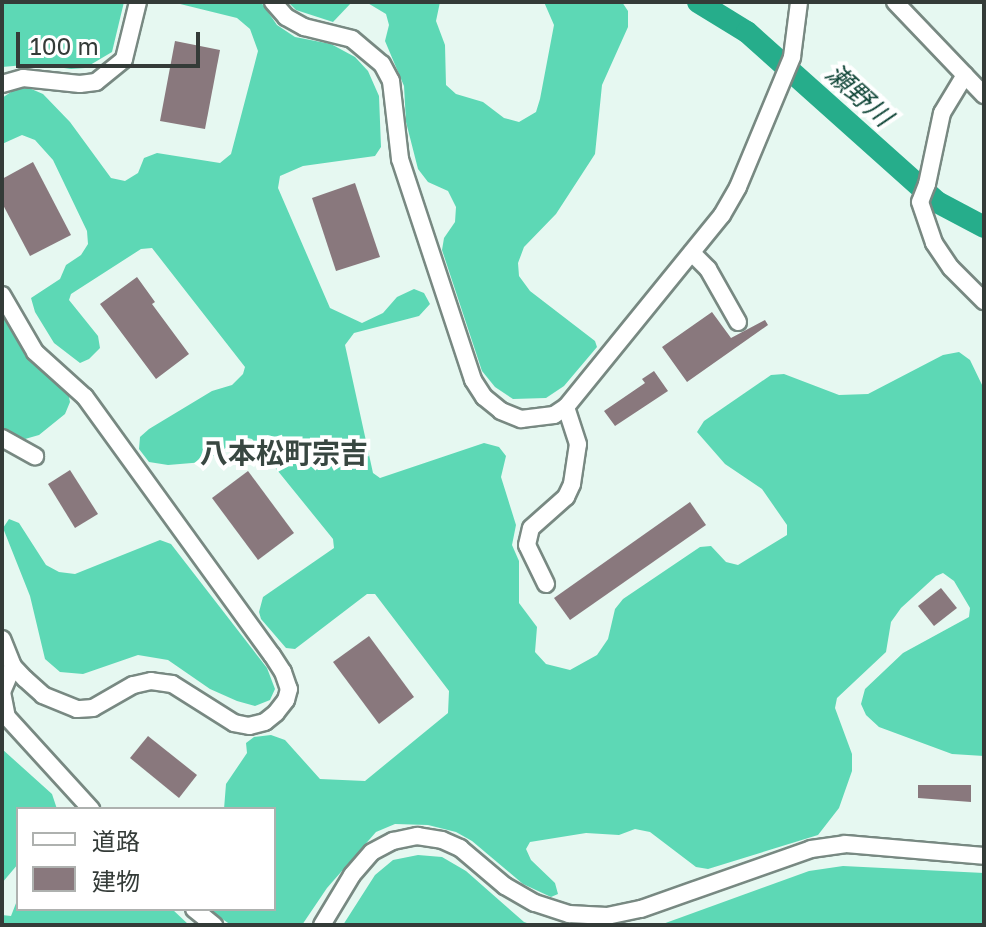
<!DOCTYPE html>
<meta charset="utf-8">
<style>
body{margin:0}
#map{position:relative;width:986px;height:927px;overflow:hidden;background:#e6f8f1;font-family:"Golos Text","Noto Sans JP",sans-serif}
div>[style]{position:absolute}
.forest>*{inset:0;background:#5dd8b5}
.river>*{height:22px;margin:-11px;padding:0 11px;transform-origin:11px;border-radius:11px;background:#26ad8b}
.building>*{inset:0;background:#89787d}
.roads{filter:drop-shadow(2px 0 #788982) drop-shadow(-2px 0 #788982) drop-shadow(0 2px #788982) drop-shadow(0 -2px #788982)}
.minor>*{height:16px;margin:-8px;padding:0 8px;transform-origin:8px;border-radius:8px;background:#fff}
span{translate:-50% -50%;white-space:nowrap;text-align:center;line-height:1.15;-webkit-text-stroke:8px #fff;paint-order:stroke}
.water-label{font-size:26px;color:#124739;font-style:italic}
.quarter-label{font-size:28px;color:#384741;font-weight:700}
.frame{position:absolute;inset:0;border:4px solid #343b38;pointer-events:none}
.legend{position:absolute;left:16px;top:807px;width:260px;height:104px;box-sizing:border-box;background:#fff;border:2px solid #aeb1af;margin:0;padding:10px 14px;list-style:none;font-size:24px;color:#343b38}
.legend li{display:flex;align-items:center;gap:16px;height:40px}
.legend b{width:40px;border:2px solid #aeb1af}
.scale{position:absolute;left:16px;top:32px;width:184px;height:36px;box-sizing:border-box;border:4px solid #343b38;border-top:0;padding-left:10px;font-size:24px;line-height:28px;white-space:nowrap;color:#343b38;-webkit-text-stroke:6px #fff;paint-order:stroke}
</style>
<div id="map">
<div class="forest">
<div style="clip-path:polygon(2px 2px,124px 2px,112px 52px,85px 68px,71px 69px,36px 64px,2px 67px)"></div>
<div style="clip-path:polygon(172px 2px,261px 2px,277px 25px,295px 37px,331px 44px,355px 57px,368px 71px,379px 96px,381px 147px,375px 156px,303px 166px,280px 176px,278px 188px,330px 308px,362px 323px,383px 313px,397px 297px,414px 289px,424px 293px,430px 304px,419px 316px,354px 333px,345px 345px,373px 473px,380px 478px,484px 443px,499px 447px,506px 456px,501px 477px,516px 525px,512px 545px,519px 561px,519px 603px,537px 627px,535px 652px,546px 664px,570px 670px,597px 655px,608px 639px,615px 609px,623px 599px,700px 547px,711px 546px,726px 562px,738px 565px,787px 535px,787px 525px,762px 489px,725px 464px,697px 432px,704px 421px,771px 375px,784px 374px,839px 395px,868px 394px,943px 355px,959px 352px,970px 360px,984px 389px,984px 756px,952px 754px,879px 727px,866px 715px,861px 704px,865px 689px,903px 653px,969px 617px,970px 608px,954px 581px,943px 573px,936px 576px,901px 608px,891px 622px,886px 652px,837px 698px,835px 708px,852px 754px,852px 771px,839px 808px,818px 835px,708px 869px,696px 867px,650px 832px,635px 829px,619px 835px,586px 833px,530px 842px,526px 849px,531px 860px,555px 883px,558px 894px,551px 897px,523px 884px,472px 841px,456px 832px,428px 825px,395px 824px,376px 832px,327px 888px,302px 925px,231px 925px,208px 909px,274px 909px,274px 809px,224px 809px,226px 784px,247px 753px,246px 743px,254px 737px,271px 735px,285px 740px,320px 779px,365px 781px,448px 713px,449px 691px,375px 594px,367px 594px,295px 649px,286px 648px,261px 619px,259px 612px,263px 597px,334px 548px,333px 539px,252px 439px,243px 437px,204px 462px,168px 465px,149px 462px,139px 449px,140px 437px,149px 429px,212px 391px,232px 385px,243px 374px,245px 367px,152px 248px,141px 249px,71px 294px,69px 300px,98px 336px,100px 348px,89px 359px,80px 363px,54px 343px,35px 312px,31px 298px,60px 279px,66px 265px,81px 255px,88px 244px,87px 231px,53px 160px,35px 140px,22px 135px,2px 144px,2px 98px,14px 90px,29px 88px,43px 94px,70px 122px,111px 178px,125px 181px,138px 173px,144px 158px,157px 153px,220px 163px,231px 154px,258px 51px,250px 29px,237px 18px)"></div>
<div style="clip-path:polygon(288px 2px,352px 2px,333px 22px,296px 10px)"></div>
<div style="clip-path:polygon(366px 2px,440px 2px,436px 21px,445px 45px,446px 85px,456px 94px,483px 102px,504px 118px,519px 122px,536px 112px,540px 99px,554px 25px,544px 2px,622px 2px,628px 11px,628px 27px,602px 85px,595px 154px,556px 214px,524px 247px,518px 263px,519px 276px,530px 291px,595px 341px,597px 347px,564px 386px,546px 398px,513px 399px,495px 387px,482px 371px,442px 250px,444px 238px,455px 222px,456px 207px,448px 191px,428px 182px,418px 169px,406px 122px,404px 86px,385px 41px,389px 25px,386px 14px)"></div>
<div style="clip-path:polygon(2px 315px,29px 358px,68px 392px,70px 402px,65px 414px,39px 435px,25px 439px,2px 428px)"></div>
<div style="clip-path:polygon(9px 519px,19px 523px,46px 565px,59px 572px,75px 574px,160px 540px,171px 544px,267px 668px,275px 689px,270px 700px,255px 706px,237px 701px,210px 689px,168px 660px,138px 655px,83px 674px,60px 672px,45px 659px,30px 596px,3px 528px)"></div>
<div style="clip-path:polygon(2px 749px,52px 794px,57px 809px,18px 809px,18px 864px,2px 883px)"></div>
<div style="clip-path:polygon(418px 855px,442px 857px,466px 871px,524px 922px,533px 925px,343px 925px,375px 875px,393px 860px)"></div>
<div style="clip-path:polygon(843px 866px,984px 873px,984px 925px,660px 925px,809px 871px)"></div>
<div style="clip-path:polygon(18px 898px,18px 909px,172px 909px,189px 925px,2px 925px,2px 915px,11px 916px)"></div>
</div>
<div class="river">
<div style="left:698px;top:2px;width:57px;rotate:31.5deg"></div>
<div style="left:747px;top:32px;width:255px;rotate:41.8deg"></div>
<div style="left:937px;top:202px;width:53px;rotate:28deg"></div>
</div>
<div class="building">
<div style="clip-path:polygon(175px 41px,220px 50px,205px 129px,160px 121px)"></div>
<div style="clip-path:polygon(33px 162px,71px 235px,30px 256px,2px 203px,2px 179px)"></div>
<div style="clip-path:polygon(355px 183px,380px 257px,336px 271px,312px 198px)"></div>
<div style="clip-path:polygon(137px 277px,155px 302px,152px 304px,189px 354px,156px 379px,100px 304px)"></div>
<div style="clip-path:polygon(712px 312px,731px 338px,765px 320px,768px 325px,687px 382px,662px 347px)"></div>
<div style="clip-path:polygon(654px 371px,668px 391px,615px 426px,604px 411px,645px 383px,642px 379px)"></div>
<div style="clip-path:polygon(70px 470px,98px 514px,75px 528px,48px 484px)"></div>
<div style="clip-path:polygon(248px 471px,294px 533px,258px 560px,212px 498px)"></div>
<div style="clip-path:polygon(690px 502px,706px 525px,570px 620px,554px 598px)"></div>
<div style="clip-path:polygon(941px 588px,957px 608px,934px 626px,918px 606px)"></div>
<div style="clip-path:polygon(369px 636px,414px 697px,379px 724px,333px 662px)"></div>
<div style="clip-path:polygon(148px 736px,197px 775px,179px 798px,130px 758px)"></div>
<div style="clip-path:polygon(918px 785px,971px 785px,971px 802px,918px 798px)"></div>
</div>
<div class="roads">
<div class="minor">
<div style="left:273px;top:2px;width:20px;rotate:49deg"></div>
<div style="left:286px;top:17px;width:21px;rotate:29deg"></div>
<div style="left:304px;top:27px;width:49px;rotate:14deg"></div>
<div style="left:352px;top:39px;width:39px;rotate:40deg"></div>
<div style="left:382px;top:64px;width:19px;rotate:62deg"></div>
<div style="left:391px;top:81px;width:79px;rotate:83.4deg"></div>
<div style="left:400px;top:159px;width:233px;rotate:71.7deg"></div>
<div style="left:473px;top:380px;width:20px;rotate:57deg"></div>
<div style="left:484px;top:397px;width:22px;rotate:39deg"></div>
<div style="left:501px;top:411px;width:22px;rotate:22deg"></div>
<div style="left:521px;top:419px;width:33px;rotate:-7deg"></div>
<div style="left:554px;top:415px;width:14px;rotate:-34deg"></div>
<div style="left:566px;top:407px;width:247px;rotate:-50.9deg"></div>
<div style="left:722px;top:215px;width:32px;rotate:-60deg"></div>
<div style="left:738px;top:187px;width:141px;rotate:-67.4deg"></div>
<div style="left:792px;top:57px;width:55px;rotate:-82.7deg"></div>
<div style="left:895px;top:2px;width:129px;rotate:46.3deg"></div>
<div style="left:965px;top:75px;width:44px;rotate:121.2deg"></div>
<div style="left:942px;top:113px;width:73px;rotate:101.9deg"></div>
<div style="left:927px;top:184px;width:19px;rotate:111deg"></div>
<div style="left:920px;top:202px;width:43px;rotate:71.1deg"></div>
<div style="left:934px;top:243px;width:30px;rotate:56deg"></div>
<div style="left:951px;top:268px;width:47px;rotate:45deg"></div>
<div style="left:2px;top:84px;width:22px;rotate:-16deg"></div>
<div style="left:23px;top:78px;width:57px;rotate:6deg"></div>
<div style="left:80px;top:84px;width:16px;rotate:-7deg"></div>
<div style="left:96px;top:82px;width:36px;rotate:-39deg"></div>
<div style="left:124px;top:59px;width:59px;rotate:-76.2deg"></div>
<div style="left:692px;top:253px;width:23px;rotate:45deg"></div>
<div style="left:708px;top:269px;width:61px;rotate:60.5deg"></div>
<div style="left:2px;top:295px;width:66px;rotate:59.9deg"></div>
<div style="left:35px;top:352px;width:67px;rotate:42deg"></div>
<div style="left:85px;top:397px;width:319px;rotate:54.1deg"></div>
<div style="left:272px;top:655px;width:20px;rotate:57deg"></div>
<div style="left:283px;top:672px;width:18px;rotate:71deg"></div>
<div style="left:289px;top:689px;width:11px;rotate:105deg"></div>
<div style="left:286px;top:700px;width:16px;rotate:128deg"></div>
<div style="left:276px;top:713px;width:14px;rotate:141deg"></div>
<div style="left:265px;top:722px;width:16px;rotate:166deg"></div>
<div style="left:249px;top:726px;width:15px;rotate:-169deg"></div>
<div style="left:234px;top:723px;width:73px;rotate:-147.8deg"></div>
<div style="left:172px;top:684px;width:21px;rotate:-172deg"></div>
<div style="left:151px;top:681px;width:18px;rotate:167deg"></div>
<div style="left:133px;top:685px;width:46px;rotate:150.1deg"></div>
<div style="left:93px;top:708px;width:16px;rotate:176deg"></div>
<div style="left:77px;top:709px;width:37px;rotate:-158deg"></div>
<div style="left:43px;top:695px;width:24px;rotate:-138deg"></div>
<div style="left:25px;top:679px;width:18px;rotate:-133deg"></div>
<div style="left:13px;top:666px;width:29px;rotate:-112deg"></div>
<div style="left:2px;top:438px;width:38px;rotate:29deg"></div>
<div style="left:546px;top:584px;width:43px;rotate:-116deg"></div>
<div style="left:527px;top:545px;width:17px;rotate:-77deg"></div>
<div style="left:531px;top:528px;width:47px;rotate:-41.5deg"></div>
<div style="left:566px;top:497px;width:14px;rotate:-65deg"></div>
<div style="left:572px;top:484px;width:40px;rotate:-81.5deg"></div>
<div style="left:578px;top:444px;width:39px;rotate:-108deg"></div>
<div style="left:13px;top:666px;width:28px;rotate:113deg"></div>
<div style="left:2px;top:692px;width:25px;rotate:79deg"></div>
<div style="left:7px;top:717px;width:125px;rotate:47.6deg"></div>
<div style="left:194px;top:909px;width:26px;rotate:39deg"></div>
<div style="left:322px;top:925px;width:58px;rotate:-59deg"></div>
<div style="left:352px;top:875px;width:30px;rotate:-49deg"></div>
<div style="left:372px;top:852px;width:24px;rotate:-28deg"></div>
<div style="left:393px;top:841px;width:25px;rotate:-12deg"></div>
<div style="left:417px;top:836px;width:25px;rotate:9deg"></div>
<div style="left:442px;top:840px;width:20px;rotate:24deg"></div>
<div style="left:460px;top:848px;width:59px;rotate:40.2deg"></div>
<div style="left:505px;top:886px;width:34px;rotate:30deg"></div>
<div style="left:535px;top:903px;width:36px;rotate:18deg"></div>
<div style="left:569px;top:914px;width:38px;rotate:3deg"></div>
<div style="left:607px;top:916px;width:35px;rotate:-12deg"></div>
<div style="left:641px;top:909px;width:180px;rotate:-19.4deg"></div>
<div style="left:811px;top:849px;width:34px;rotate:-8deg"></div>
<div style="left:845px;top:844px;width:140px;rotate:4.9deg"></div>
</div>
</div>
<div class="water-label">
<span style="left:859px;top:95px;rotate:42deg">瀬野川</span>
</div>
<div class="quarter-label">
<span style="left:284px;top:453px">八本松町宗吉</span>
</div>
<div class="frame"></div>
<ul class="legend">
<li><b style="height:10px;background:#fff"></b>道路</li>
<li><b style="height:22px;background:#89787d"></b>建物</li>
</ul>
<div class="scale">100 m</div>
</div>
